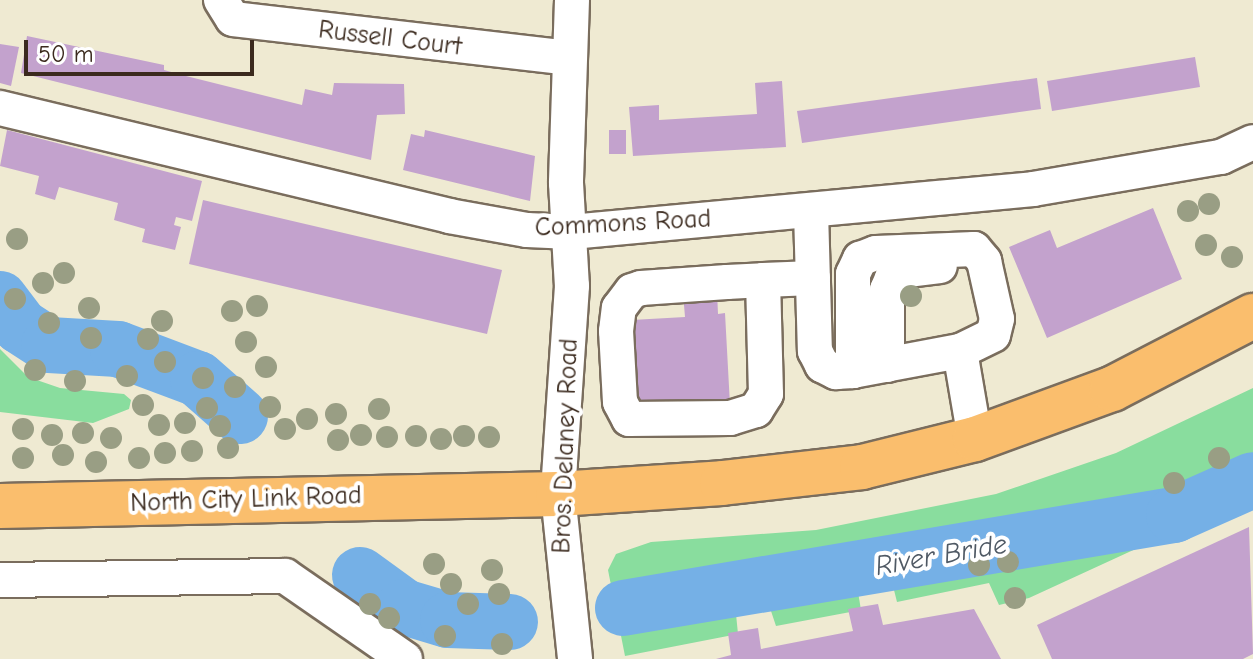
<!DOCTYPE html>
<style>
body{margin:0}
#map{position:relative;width:1253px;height:659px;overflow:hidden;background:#efead2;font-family:"Comic Neue",sans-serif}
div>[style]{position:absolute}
.green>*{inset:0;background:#89dd9e}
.river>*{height:56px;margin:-28px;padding:0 28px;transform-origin:28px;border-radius:28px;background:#75b0e6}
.building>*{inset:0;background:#c3a2cd}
.roads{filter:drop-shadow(2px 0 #7a6d5d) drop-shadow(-2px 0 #7a6d5d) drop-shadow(0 2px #7a6d5d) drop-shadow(0 -2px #7a6d5d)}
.minor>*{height:34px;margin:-17px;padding:0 17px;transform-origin:17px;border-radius:17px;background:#fff}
.highway>*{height:44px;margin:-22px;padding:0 22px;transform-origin:22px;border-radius:22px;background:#fabe6d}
.trees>*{width:22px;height:22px;margin:-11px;border-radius:50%;background:#999e84}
span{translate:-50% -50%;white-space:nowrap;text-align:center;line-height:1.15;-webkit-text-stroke:8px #fff;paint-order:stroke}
.street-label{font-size:26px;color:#3b2a1e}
.water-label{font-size:28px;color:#4f5964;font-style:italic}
.scale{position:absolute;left:24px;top:40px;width:230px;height:36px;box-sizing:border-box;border:4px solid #3b2a1e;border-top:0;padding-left:10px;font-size:24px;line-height:28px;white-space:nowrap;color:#3b2a1e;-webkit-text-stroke:6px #fff;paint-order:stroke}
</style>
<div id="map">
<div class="green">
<div style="clip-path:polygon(0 349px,28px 377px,60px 388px,124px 394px,131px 400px,129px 409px,93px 423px,0 412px)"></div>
<div style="clip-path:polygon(1253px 388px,1253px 495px,1029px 598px,999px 605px,989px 583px,897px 602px,893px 586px,858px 592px,861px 610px,776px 626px,770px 608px,736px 614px,738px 634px,625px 656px,608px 570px,616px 554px,651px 542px,816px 530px,996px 494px,1116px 453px)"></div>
</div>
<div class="river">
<div style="left:0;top:299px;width:34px;rotate:53deg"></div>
<div style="left:20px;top:326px;width:35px;rotate:33deg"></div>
<div style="left:49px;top:345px;width:69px;rotate:3.3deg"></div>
<div style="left:118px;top:349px;width:85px;rotate:20.6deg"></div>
<div style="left:198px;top:379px;width:56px;rotate:41.4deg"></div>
<div style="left:360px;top:575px;width:54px;rotate:36deg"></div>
<div style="left:404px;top:607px;width:46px;rotate:16.5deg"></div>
<div style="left:448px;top:620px;width:62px;rotate:1.8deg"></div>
<div style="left:623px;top:608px;width:559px;rotate:-9.58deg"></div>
<div style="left:1174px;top:515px;width:86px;rotate:-23.9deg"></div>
</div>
<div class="building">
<div style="clip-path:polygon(27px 36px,164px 65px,164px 70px,186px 76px,302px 105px,305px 89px,332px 95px,334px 83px,404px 84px,405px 114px,377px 115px,371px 160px,21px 73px)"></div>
<div style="clip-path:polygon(0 44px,19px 47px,11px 86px,0 83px)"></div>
<div style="clip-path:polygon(1195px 57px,1200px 87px,1052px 111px,1047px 81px)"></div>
<div style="clip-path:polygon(1037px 78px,1041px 109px,802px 143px,797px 111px)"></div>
<div style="clip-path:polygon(782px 81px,786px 147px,633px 156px,629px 107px,659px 105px,659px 120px,757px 114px,755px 83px)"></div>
<div style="clip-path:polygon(7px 130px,202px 181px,192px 221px,176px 217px,174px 225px,181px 227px,175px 250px,142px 242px,145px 229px,114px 220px,118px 203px,59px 187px,55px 200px,35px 194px,39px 176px,0 166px)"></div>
<div style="clip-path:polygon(425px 130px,535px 156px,530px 201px,403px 170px,411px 134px,424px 137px)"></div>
<div style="clip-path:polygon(609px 130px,626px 130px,626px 154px,609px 154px)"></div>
<div style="clip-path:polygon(203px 200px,502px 270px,487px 334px,189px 264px)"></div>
<div style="clip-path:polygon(1153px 208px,1182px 279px,1047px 338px,1009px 247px,1050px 230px,1057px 248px)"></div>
<div style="clip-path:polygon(717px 291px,718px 314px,725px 313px,730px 405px,637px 411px,632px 320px,685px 317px,683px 293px)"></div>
<div style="clip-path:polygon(1249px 527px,1253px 654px,1243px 659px,1052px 659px,1037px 625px)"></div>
<div style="clip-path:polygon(878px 604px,883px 625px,974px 609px,1001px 659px,716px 659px,731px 655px,728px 633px,758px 628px,761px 649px,853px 631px,848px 609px)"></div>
</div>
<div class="roads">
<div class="minor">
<div style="left:221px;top:0;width:22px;rotate:58deg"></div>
<div style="left:233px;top:19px;width:338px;rotate:6.6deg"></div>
<div style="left:572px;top:0;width:183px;rotate:91.9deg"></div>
<div style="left:566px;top:183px;width:103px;rotate:86.7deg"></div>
<div style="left:572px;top:286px;width:208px;rotate:93.9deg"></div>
<div style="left:558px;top:494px;width:166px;rotate:84.1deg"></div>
<div style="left:0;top:108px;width:462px;rotate:13.5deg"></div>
<div style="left:449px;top:216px;width:79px;rotate:10.2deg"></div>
<div style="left:527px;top:230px;width:44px;rotate:2.6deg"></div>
<div style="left:571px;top:232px;width:464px;rotate:-5.3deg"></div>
<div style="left:1033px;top:189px;width:191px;rotate:-9.7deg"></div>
<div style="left:1221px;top:157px;width:35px;rotate:-25deg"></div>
<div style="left:811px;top:211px;width:140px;rotate:88.4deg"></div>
<div style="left:815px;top:351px;width:16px;rotate:63deg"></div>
<div style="left:822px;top:365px;width:16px;rotate:27deg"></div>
<div style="left:836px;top:372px;width:17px;rotate:-3deg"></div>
<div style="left:853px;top:371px;width:109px;rotate:-10.6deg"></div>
<div style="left:763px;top:280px;width:114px;rotate:88.5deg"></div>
<div style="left:766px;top:394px;width:19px;rotate:122deg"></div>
<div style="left:756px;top:410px;width:27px;rotate:163deg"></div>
<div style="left:730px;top:418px;width:101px;rotate:179.4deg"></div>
<div style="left:629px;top:419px;width:19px;rotate:-118deg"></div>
<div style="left:620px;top:402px;width:71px;rotate:-93.2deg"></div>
<div style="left:616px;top:331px;width:23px;rotate:-83deg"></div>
<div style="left:619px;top:308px;width:21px;rotate:-53deg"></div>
<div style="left:632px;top:291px;width:9px;rotate:-18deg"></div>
<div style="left:641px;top:288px;width:86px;rotate:-4deg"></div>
<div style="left:727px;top:282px;width:36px;rotate:-3deg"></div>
<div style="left:763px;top:280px;width:50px;rotate:-2.3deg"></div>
<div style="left:887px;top:365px;width:75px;rotate:-90deg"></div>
<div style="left:887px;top:290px;width:13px;rotate:-67deg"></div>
<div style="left:892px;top:278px;width:11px;rotate:-38deg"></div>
<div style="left:901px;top:271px;width:39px;rotate:-7deg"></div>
<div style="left:853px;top:371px;width:97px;rotate:-90deg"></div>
<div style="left:853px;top:274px;width:17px;rotate:-65deg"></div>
<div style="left:860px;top:259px;width:17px;rotate:-21deg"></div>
<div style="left:876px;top:253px;width:98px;rotate:-2.3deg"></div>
<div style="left:974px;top:249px;width:16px;rotate:50deg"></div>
<div style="left:984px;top:261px;width:59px;rotate:77.4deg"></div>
<div style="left:997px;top:319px;width:16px;rotate:104deg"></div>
<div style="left:993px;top:335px;width:37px;rotate:154deg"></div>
<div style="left:960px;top:351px;width:89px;rotate:80.3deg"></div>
<div style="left:0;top:580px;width:285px;rotate:-0.8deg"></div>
<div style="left:285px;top:576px;width:146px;rotate:34.7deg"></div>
</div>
<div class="highway">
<div style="left:0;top:506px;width:558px;rotate:-1.23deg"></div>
<div style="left:558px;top:494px;width:164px;rotate:-3.8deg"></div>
<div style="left:722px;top:483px;width:141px;rotate:-6.5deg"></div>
<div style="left:862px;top:467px;width:116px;rotate:-13.9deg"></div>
<div style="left:975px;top:439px;width:146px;rotate:-20.1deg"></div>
<div style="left:1112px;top:389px;width:159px;rotate:-27.4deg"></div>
</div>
</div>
<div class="trees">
<div style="left:1209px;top:204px"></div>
<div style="left:1188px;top:211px"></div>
<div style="left:17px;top:239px"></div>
<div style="left:1206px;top:245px"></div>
<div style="left:1232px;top:257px"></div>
<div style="left:64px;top:273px"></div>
<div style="left:43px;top:283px"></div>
<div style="left:911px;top:296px"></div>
<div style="left:15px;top:299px"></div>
<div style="left:257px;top:306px"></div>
<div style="left:89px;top:308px"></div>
<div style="left:232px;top:311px"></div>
<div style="left:162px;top:321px"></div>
<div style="left:49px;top:323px"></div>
<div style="left:91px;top:338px"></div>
<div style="left:148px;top:339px"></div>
<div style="left:246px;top:342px"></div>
<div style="left:165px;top:362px"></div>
<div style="left:266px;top:367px"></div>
<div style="left:35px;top:370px"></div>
<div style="left:127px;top:376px"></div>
<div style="left:203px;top:378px"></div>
<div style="left:75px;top:381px"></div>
<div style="left:235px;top:387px"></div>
<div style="left:143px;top:405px"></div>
<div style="left:270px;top:407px"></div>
<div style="left:207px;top:408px"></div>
<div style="left:379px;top:409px"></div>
<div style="left:336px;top:414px"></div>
<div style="left:307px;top:419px"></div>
<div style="left:185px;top:423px"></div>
<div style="left:159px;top:425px"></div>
<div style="left:220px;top:426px"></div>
<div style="left:23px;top:429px"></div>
<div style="left:285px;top:429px"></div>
<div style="left:83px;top:433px"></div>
<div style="left:52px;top:435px"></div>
<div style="left:361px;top:435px"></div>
<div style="left:416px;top:436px"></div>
<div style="left:464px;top:436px"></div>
<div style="left:387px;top:437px"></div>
<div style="left:489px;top:437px"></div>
<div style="left:111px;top:438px"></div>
<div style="left:441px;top:439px"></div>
<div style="left:338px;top:440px"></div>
<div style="left:228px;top:448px"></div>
<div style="left:192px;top:451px"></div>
<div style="left:165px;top:453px"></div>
<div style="left:63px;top:455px"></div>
<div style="left:23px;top:458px"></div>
<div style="left:139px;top:458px"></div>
<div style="left:1219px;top:458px"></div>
<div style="left:96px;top:462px"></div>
<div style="left:1174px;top:483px"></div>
<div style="left:1008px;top:562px"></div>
<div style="left:434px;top:564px"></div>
<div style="left:979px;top:565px"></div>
<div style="left:492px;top:570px"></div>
<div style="left:451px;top:584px"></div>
<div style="left:499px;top:594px"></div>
<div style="left:1015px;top:598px"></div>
<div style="left:370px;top:604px"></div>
<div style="left:468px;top:604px"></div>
<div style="left:389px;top:618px"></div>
<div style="left:445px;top:636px"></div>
<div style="left:502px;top:644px"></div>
</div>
<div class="street-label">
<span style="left:390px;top:39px;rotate:7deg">Russell Court</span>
<span style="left:623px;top:224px;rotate:-3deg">Commons Road</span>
<span style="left:566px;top:446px;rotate:-88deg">Bros. Delaney Road</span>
<span style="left:246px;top:500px;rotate:-2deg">North City Link Road</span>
</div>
<div class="water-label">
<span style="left:941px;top:555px;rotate:-10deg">River Bride</span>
</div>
<div class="scale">50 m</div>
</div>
